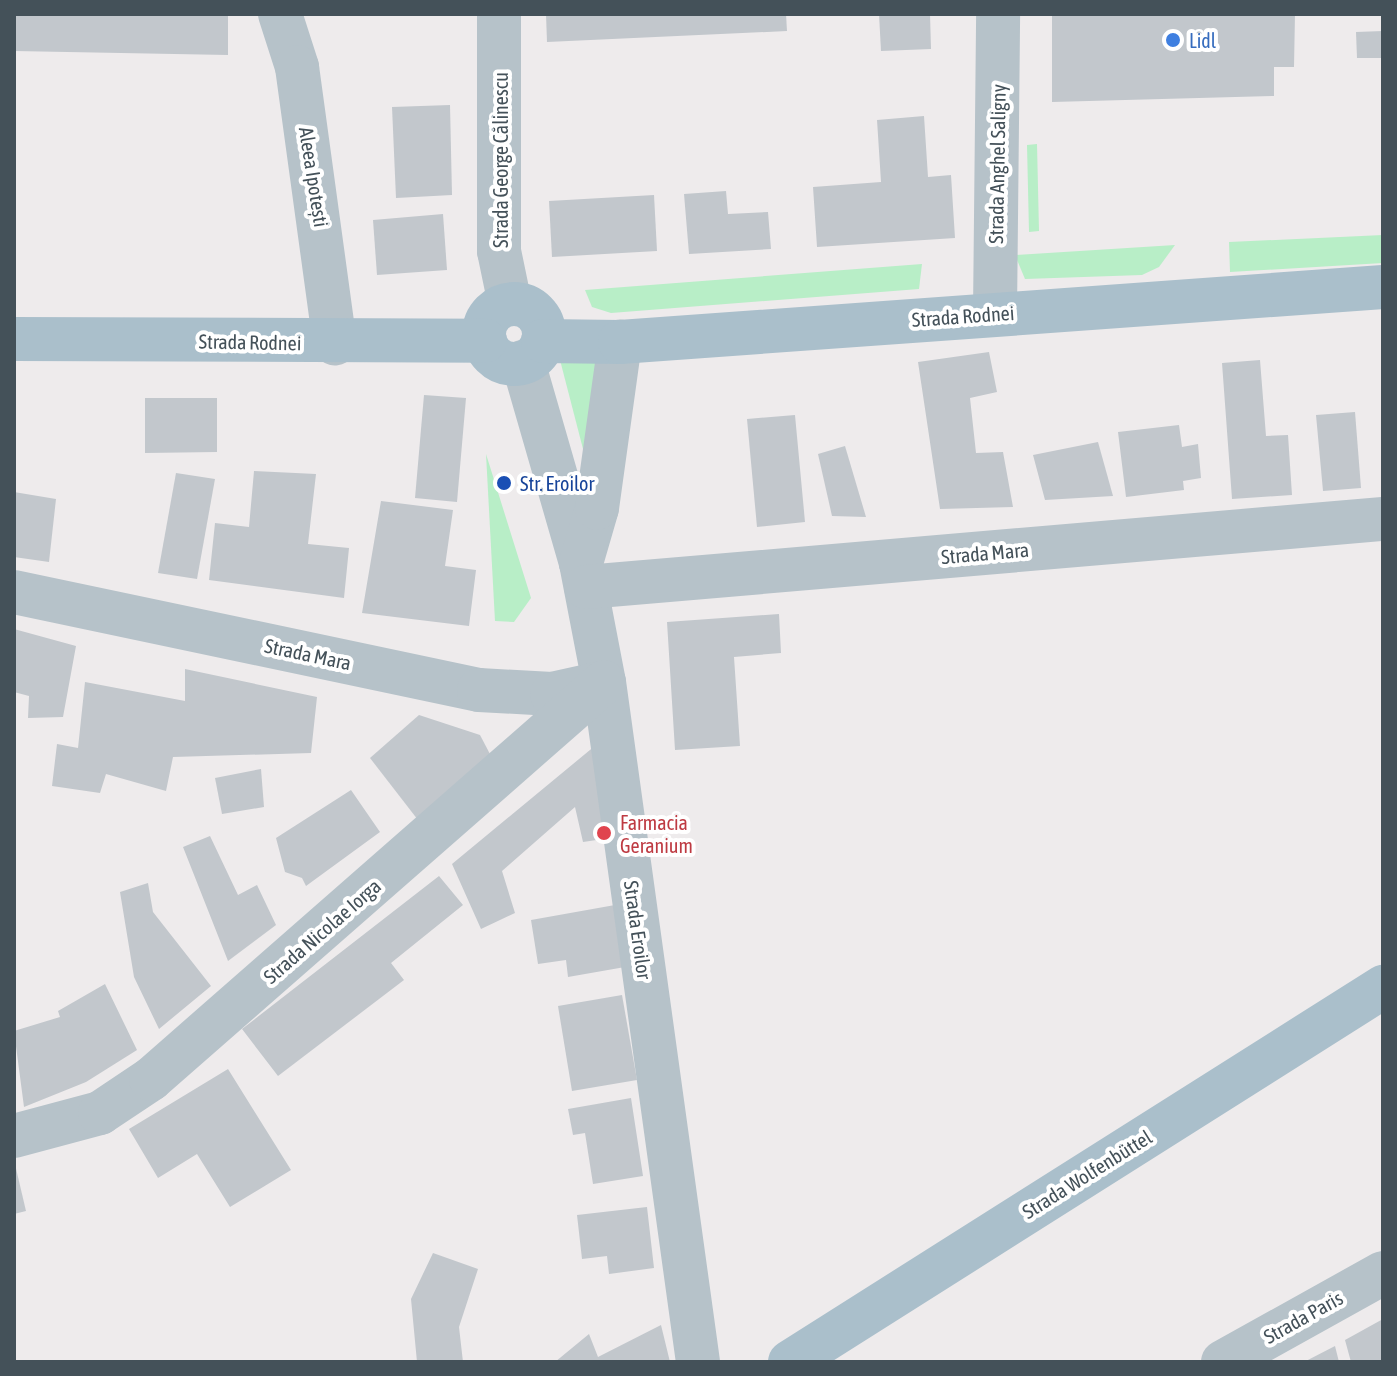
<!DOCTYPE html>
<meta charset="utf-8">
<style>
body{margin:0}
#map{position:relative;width:1397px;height:1376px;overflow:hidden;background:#eeebec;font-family:"Asap Condensed",sans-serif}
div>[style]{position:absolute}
.green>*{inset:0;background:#b8eec7}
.building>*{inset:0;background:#c2c7cc}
.minor>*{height:44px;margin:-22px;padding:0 22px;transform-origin:22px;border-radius:22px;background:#b6c2c9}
.major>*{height:44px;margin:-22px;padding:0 22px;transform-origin:22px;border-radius:22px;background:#aabfcb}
.major>.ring{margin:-22px;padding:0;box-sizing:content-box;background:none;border:44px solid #aabfcb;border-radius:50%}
.dots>*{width:22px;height:22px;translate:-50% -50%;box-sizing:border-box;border:4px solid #fff;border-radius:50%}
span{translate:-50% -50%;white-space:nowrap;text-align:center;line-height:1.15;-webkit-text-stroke:8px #fff;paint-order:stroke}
.shop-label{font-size:20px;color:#366cbe}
.left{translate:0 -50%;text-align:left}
.street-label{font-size:20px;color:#445159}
.transit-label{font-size:20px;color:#164399}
.health-label{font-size:20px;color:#be3a42}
.frame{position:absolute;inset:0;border:16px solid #445159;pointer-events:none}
</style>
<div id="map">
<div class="green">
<div style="clip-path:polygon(1037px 144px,1039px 231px,1029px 232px,1027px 145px)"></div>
<div style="clip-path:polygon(1383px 235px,1383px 263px,1230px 272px,1229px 242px)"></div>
<div style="clip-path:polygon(1175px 245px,1159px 267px,1142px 275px,1025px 279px,1015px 255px)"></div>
<div style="clip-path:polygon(922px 264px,919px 289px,611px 313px,592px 307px,585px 290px)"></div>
<div style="clip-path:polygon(605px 356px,590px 476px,560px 360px)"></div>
<div style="clip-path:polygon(486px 454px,531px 598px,514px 622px,495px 621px)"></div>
</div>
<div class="building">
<div style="clip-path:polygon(14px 14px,228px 14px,228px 55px,14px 51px)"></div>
<div style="clip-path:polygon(546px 14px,786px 14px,787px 31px,547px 42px)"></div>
<div style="clip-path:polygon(879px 14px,930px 14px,931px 49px,881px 51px)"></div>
<div style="clip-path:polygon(1052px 14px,1295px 14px,1294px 67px,1274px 67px,1274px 96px,1052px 102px)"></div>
<div style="clip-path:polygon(1383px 31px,1383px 58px,1357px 58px,1356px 32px)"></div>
<div style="clip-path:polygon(450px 105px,452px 195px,396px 198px,392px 107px)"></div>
<div style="clip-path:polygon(924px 116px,928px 177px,951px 175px,955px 238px,817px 247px,813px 187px,881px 182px,877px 120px)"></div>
<div style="clip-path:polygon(726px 191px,728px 214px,768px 212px,771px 249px,689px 254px,684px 194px)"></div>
<div style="clip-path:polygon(654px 195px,657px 251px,552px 257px,549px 201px)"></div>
<div style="clip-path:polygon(443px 214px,447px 270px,377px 275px,373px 220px)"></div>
<div style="clip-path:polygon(989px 352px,997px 392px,970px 398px,976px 453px,1003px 452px,1013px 507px,940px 509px,918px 362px)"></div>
<div style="clip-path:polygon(1260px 360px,1266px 436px,1288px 435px,1292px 495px,1232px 499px,1222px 363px)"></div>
<div style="clip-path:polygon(424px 395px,466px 398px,457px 502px,415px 498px)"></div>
<div style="clip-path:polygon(145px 398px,217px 398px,217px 452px,145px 453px)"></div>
<div style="clip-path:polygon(1355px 412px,1361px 488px,1323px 491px,1316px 415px)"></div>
<div style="clip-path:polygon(795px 415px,805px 522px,757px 527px,747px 419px)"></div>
<div style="clip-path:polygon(1179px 425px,1182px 447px,1198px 444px,1201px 478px,1183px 481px,1184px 490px,1126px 497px,1118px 432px)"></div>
<div style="clip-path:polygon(1098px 442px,1113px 496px,1045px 500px,1033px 455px)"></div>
<div style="clip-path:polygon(845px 446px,866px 517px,832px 516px,818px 454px)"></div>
<div style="clip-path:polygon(254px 471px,316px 474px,308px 544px,349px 548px,344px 598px,209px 580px,215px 523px,249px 527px)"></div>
<div style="clip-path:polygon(176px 473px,215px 479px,197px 579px,158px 573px)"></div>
<div style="clip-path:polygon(14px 492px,56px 499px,49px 562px,14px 557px)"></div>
<div style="clip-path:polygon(381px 501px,453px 510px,445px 566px,476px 570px,469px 626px,362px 613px)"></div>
<div style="clip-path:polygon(779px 614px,781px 653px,734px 657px,740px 746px,675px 750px,667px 622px)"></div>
<div style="clip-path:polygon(14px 629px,76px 646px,63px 717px,28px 718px,29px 696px,14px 692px)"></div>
<div style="clip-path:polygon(185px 669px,317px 697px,311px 753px,173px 757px,166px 791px,106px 774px,100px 793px,52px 786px,57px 744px,78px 748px,85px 682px,185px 701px)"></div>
<div style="clip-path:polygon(419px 715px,480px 735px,491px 756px,418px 820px,370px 758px)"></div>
<div style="clip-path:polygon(596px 745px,610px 838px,583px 842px,575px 807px,502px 871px,515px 913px,481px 929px,452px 864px)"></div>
<div style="clip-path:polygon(261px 769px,264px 807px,222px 814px,215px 778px)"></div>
<div style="clip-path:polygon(351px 790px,380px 832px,306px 886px,302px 878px,285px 872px,276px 838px)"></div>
<div style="clip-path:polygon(210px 836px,238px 895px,257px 885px,276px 925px,228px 961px,183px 847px)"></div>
<div style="clip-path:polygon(439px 876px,463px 905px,391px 963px,404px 980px,278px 1076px,242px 1029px)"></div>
<div style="clip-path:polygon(148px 883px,153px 912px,211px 986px,159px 1029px,134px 977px,120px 892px)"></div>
<div style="clip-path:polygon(615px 905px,625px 967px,568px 977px,566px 960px,538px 964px,531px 920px)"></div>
<div style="clip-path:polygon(105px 984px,137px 1050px,86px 1082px,24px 1107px,14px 1031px,60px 1017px,58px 1011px)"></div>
<div style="clip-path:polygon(622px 995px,637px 1080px,572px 1091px,558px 1006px)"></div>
<div style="clip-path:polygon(228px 1069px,291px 1170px,230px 1207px,197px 1154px,158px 1178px,129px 1129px)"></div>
<div style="clip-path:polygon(631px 1098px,643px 1176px,593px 1184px,585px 1133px,573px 1135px,568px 1109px)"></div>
<div style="clip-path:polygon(14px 1160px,26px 1211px,14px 1214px)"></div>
<div style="clip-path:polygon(647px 1207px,654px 1268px,609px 1274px,607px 1256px,582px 1259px,577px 1215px)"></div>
<div style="clip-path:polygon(433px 1253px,478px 1269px,459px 1327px,463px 1362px,417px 1362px,411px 1299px)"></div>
<div style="clip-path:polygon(1383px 1319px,1383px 1362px,1351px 1362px,1345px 1340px)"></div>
<div style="clip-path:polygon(661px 1325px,670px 1362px,555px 1362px,589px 1334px,598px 1357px)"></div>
<div style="clip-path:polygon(1335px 1346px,1339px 1362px,1304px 1362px)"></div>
</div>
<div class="minor">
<div style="left:280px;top:14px;width:56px;rotate:72.2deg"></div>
<div style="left:297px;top:67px;width:279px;rotate:82.2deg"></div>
<div style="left:499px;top:14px;width:237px;rotate:90deg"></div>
<div style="left:499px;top:251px;width:54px;rotate:78.3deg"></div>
<div style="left:995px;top:313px;width:299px;rotate:-89.4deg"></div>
<div style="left:523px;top:362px;width:209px;rotate:73.9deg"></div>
<div style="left:581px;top:563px;width:121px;rotate:79.1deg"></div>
<div style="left:604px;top:682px;width:686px;rotate:82.13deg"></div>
<div style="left:581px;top:563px;width:57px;rotate:-73.8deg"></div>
<div style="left:597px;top:508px;width:168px;rotate:-82.1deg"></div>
<div style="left:586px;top:587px;width:800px;rotate:-4.88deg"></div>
<div style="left:14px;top:592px;width:475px;rotate:11.9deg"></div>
<div style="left:479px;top:690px;width:73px;rotate:3.1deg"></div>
<div style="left:552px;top:694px;width:51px;rotate:-12.4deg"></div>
<div style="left:14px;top:1136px;width:89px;rotate:-15deg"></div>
<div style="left:100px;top:1113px;width:61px;rotate:-33.7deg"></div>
<div style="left:151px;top:1079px;width:602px;rotate:-41.23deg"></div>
<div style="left:1223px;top:1362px;width:183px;rotate:-29.1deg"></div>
</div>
<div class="major">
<div class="ring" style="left:484px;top:304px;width:16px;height:16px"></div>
<div style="left:14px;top:339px;width:471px;rotate:0.2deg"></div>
<div style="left:543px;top:341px;width:77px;rotate:0.7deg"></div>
<div style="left:620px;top:342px;width:765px;rotate:-4.12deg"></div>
<div style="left:790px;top:1362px;width:702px;rotate:-32.31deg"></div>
</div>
<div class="dots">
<div style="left:1173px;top:40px;background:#3f7fe0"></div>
<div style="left:504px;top:483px;background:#1a4fb4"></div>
<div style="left:604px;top:833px;background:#e0444e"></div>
</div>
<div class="shop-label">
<span class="left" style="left:1189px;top:40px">Lidl</span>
</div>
<div class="street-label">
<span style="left:500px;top:160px;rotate:-90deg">Strada George Călinescu</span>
<span style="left:997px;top:164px;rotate:-89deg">Strada Anghel Saligny</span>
<span style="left:314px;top:177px;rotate:81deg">Aleea Ipotești</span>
<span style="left:963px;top:316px;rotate:-4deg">Strada Rodnei</span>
<span style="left:250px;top:342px;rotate:1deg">Strada Rodnei</span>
<span style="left:985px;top:553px;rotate:-5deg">Strada Mara</span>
<span style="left:308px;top:654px;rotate:12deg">Strada Mara</span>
<span style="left:638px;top:930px;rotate:82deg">Strada Eroilor</span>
<span style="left:322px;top:931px;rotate:-41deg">Strada Nicolae Iorga</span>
<span style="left:1087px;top:1174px;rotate:-32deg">Strada Wolfenbüttel</span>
<span style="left:1303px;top:1317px;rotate:-29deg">Strada Paris</span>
</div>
<div class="transit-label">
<span class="left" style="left:520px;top:483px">Str. Eroilor</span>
</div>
<div class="health-label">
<span class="left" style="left:620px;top:834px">Farmacia<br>Geranium</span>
</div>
<div class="frame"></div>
</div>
